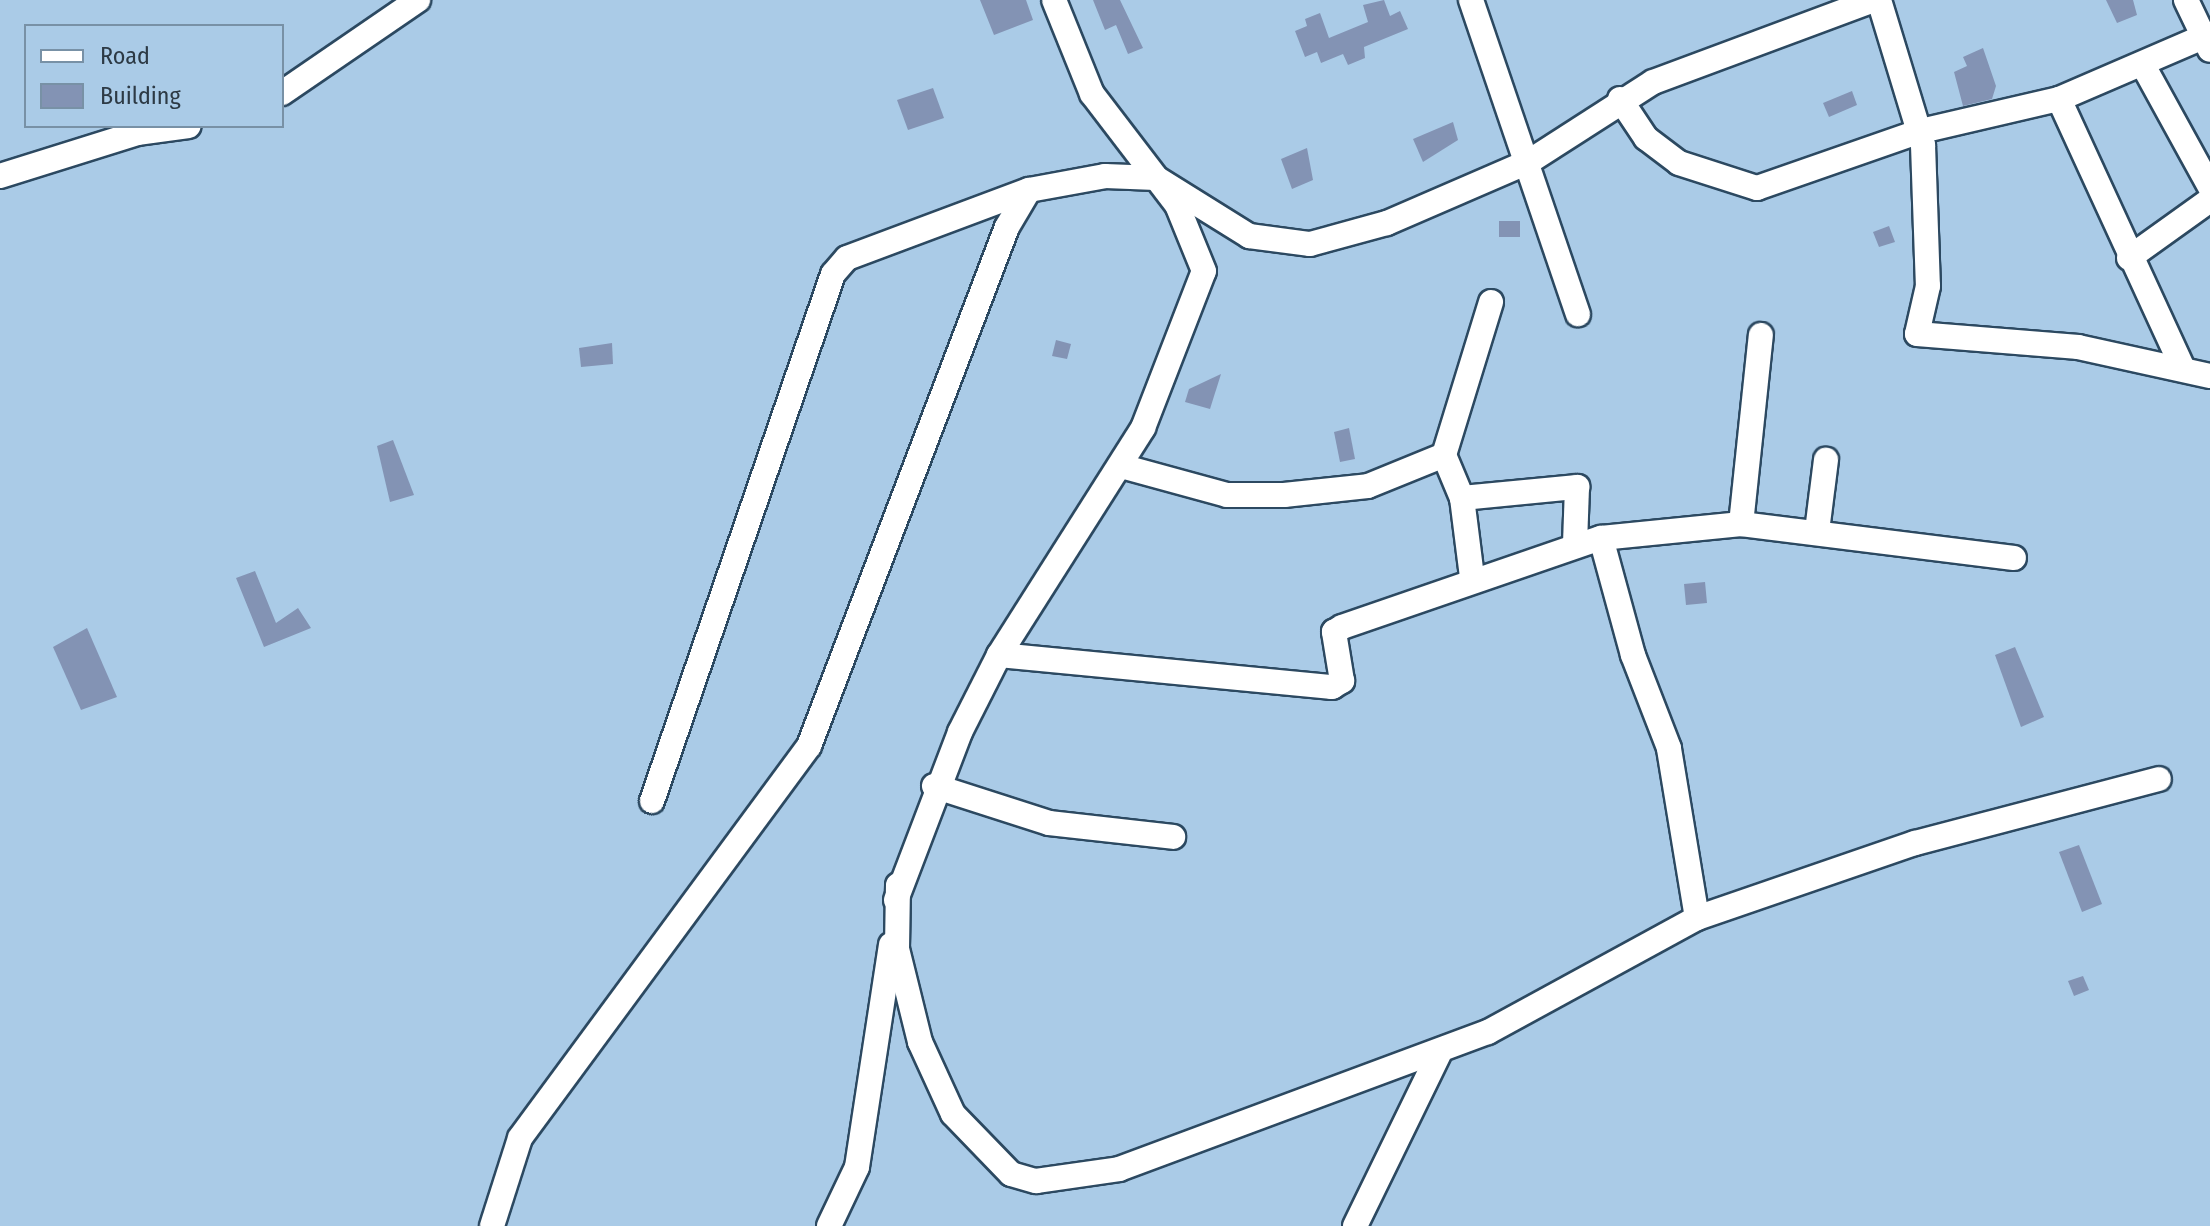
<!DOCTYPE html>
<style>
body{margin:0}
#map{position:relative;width:2210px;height:1226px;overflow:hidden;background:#aacbe7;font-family:"Fira Sans Condensed",sans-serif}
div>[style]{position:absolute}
.building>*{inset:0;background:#8393b4}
.roads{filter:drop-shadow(2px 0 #2c4961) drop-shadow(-2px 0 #2c4961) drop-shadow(0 2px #2c4961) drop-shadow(0 -2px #2c4961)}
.street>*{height:24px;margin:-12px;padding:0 12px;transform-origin:12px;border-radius:12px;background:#fff}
span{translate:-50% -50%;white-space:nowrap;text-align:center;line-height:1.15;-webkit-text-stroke:7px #aacbe7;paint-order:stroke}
.legend{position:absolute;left:24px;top:24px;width:260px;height:104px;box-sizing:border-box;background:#aacbe7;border:2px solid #7891a6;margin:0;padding:10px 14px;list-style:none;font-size:24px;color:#2d3a45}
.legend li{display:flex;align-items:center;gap:16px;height:40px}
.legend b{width:40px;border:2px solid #7891a6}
</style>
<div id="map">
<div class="building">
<div style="clip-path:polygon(980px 0,1026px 0,1033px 20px,994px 35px)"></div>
<div style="clip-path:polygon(1093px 0,1120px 0,1143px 48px,1128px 54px,1116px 25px,1105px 30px)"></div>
<div style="clip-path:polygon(1384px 0,1390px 16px,1400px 11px,1408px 29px,1364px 47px,1365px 58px,1348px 65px,1343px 54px,1321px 63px,1317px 52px,1305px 57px,1295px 31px,1307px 26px,1305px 19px,1320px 13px,1329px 38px,1368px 22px,1363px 5px)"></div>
<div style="clip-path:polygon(2106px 0,2133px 0,2137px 15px,2117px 23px)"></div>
<div style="clip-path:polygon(1983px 48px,1996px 86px,1992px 99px,1963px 106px,1954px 72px,1967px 66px,1963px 57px)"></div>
<div style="clip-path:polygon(933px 88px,944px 118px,908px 130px,897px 100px)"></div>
<div style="clip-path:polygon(1852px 91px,1857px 105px,1829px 117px,1823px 103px)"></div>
<div style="clip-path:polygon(1453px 122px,1458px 140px,1423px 162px,1413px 139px)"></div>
<div style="clip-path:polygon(1307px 148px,1313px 180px,1292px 189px,1281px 159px)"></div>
<div style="clip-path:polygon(1499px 221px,1520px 221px,1520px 237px,1499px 237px)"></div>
<div style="clip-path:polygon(1889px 226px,1895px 242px,1879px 247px,1873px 232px)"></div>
<div style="clip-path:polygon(1056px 340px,1071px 344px,1067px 359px,1052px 356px)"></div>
<div style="clip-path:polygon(612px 343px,613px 364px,581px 367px,579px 348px)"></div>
<div style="clip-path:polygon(1221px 374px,1210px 409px,1185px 402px,1189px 389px)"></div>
<div style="clip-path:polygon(1349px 428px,1355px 459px,1340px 462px,1334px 432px)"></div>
<div style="clip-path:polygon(393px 440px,414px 495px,390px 502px,377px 446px)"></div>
<div style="clip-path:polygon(255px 571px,276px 623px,298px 608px,311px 628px,264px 647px,236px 578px)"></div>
<div style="clip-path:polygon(1705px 582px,1707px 603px,1686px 605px,1684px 584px)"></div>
<div style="clip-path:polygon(87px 628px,117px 697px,81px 710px,53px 647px)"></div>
<div style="clip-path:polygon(2015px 647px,2044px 717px,2021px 727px,1995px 655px)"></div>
<div style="clip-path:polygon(2079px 845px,2102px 904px,2082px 912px,2059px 852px)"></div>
<div style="clip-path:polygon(2083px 976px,2089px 990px,2074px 996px,2068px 981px)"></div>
</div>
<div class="roads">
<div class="street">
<div style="left:1471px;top:0;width:332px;rotate:71.2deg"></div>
<div style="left:1879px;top:0;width:152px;rotate:73.1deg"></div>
<div style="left:1923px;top:145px;width:141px;rotate:88deg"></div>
<div style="left:1928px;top:286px;width:49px;rotate:102.9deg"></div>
<div style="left:1917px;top:334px;width:162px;rotate:4.6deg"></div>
<div style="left:2078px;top:347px;width:135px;rotate:12.4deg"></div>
<div style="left:2186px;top:0;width:55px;rotate:64.4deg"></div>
<div style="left:2144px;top:67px;width:137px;rotate:61.2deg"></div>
<div style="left:282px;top:93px;width:165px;rotate:-34.4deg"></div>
<div style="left:1620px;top:99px;width:47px;rotate:56.3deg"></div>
<div style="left:1646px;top:138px;width:41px;rotate:37.1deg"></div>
<div style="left:1679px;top:163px;width:82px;rotate:17.8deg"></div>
<div style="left:1757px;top:188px;width:174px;rotate:-19.2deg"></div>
<div style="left:1921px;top:131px;width:142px;rotate:-13.1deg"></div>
<div style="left:2059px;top:99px;width:164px;rotate:-23.3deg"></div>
<div style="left:2059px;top:99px;width:297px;rotate:65.3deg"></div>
<div style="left:0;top:176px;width:144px;rotate:-17.4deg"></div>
<div style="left:137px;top:133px;width:52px;rotate:-7.7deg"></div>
<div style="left:2129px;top:258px;width:100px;rotate:-35.6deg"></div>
<div style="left:1121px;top:466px;width:110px;rotate:15.3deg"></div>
<div style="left:1227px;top:495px;width:57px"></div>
<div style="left:1284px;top:495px;width:84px;rotate:-6.1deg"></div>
<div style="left:1368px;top:486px;width:82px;rotate:-22.2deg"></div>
<div style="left:1462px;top:498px;width:116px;rotate:-5.5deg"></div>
<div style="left:1577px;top:487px;width:58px;rotate:92deg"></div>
<div style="left:1741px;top:524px;width:190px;rotate:-84deg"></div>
<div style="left:1817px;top:531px;width:72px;rotate:-82.8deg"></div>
<div style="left:1472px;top:577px;width:80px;rotate:-97.2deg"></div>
<div style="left:1462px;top:498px;width:47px;rotate:-112.7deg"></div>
<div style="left:1444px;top:455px;width:160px;rotate:-72.9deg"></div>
<div style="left:999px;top:655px;width:335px;rotate:5.5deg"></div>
<div style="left:1332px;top:687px;width:12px;rotate:-31deg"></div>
<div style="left:1342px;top:681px;width:50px;rotate:-99.3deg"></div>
<div style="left:1334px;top:632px;width:9px;rotate:-32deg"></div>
<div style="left:1342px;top:627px;width:274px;rotate:-19deg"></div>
<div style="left:1601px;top:538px;width:141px;rotate:-5.7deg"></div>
<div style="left:1741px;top:524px;width:275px;rotate:7.1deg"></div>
<div style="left:934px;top:786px;width:121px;rotate:17.8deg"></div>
<div style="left:1049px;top:823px;width:125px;rotate:6.4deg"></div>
<div style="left:652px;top:801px;width:557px;rotate:-71.04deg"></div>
<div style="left:833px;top:274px;width:21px;rotate:-49deg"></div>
<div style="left:847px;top:258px;width:194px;rotate:-20.5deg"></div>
<div style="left:1029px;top:190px;width:77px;rotate:-10.4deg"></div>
<div style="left:1105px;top:176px;width:51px;rotate:2.2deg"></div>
<div style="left:1156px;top:178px;width:110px;rotate:31.9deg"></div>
<div style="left:1249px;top:236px;width:62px;rotate:7.5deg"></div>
<div style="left:1310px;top:244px;width:80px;rotate:-15.3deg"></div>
<div style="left:1387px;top:223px;width:156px;rotate:-23.4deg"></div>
<div style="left:1530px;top:161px;width:146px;rotate:-32.7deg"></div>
<div style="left:1653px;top:82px;width:235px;rotate:-20.4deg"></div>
<div style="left:898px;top:885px;width:64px;rotate:90.9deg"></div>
<div style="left:897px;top:949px;width:96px;rotate:76.1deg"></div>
<div style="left:920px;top:1042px;width:79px;rotate:65.4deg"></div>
<div style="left:953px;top:1114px;width:83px;rotate:46deg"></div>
<div style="left:1011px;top:1174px;width:26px;rotate:16deg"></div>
<div style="left:1036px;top:1181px;width:84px;rotate:-8.2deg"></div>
<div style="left:1119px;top:1169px;width:394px;rotate:-20.4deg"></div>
<div style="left:1488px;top:1032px;width:238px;rotate:-28.6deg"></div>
<div style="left:1697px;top:918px;width:172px;rotate:-99.4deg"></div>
<div style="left:1669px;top:748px;width:100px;rotate:-111.2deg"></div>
<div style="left:1633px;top:655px;width:121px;rotate:-105.3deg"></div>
<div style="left:896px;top:900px;width:180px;rotate:-69.1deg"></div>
<div style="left:960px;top:732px;width:86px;rotate:-63.1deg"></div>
<div style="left:999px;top:655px;width:269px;rotate:-57.6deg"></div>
<div style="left:1143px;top:428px;width:168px;rotate:-68.8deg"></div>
<div style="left:1204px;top:271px;width:71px;rotate:-112.2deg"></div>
<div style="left:1177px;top:205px;width:140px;rotate:-127.4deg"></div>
<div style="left:1092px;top:94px;width:101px;rotate:-112deg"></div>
<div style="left:1697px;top:918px;width:231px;rotate:-19deg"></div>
<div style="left:1915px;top:843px;width:252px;rotate:-14.7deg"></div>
<div style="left:492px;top:1226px;width:92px;rotate:-72.3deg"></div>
<div style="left:520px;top:1138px;width:487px;rotate:-53.6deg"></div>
<div style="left:809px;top:746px;width:555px;rotate:-69.12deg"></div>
<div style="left:1007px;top:227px;width:43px;rotate:-59.3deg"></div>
<div style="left:829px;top:1226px;width:65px;rotate:-64.6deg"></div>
<div style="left:857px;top:1167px;width:225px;rotate:-81.3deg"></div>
<div style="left:1355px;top:1226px;width:194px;rotate:-64deg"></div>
</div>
</div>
<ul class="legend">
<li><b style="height:10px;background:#fff"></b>Road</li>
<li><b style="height:22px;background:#8393b4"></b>Building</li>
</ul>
</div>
